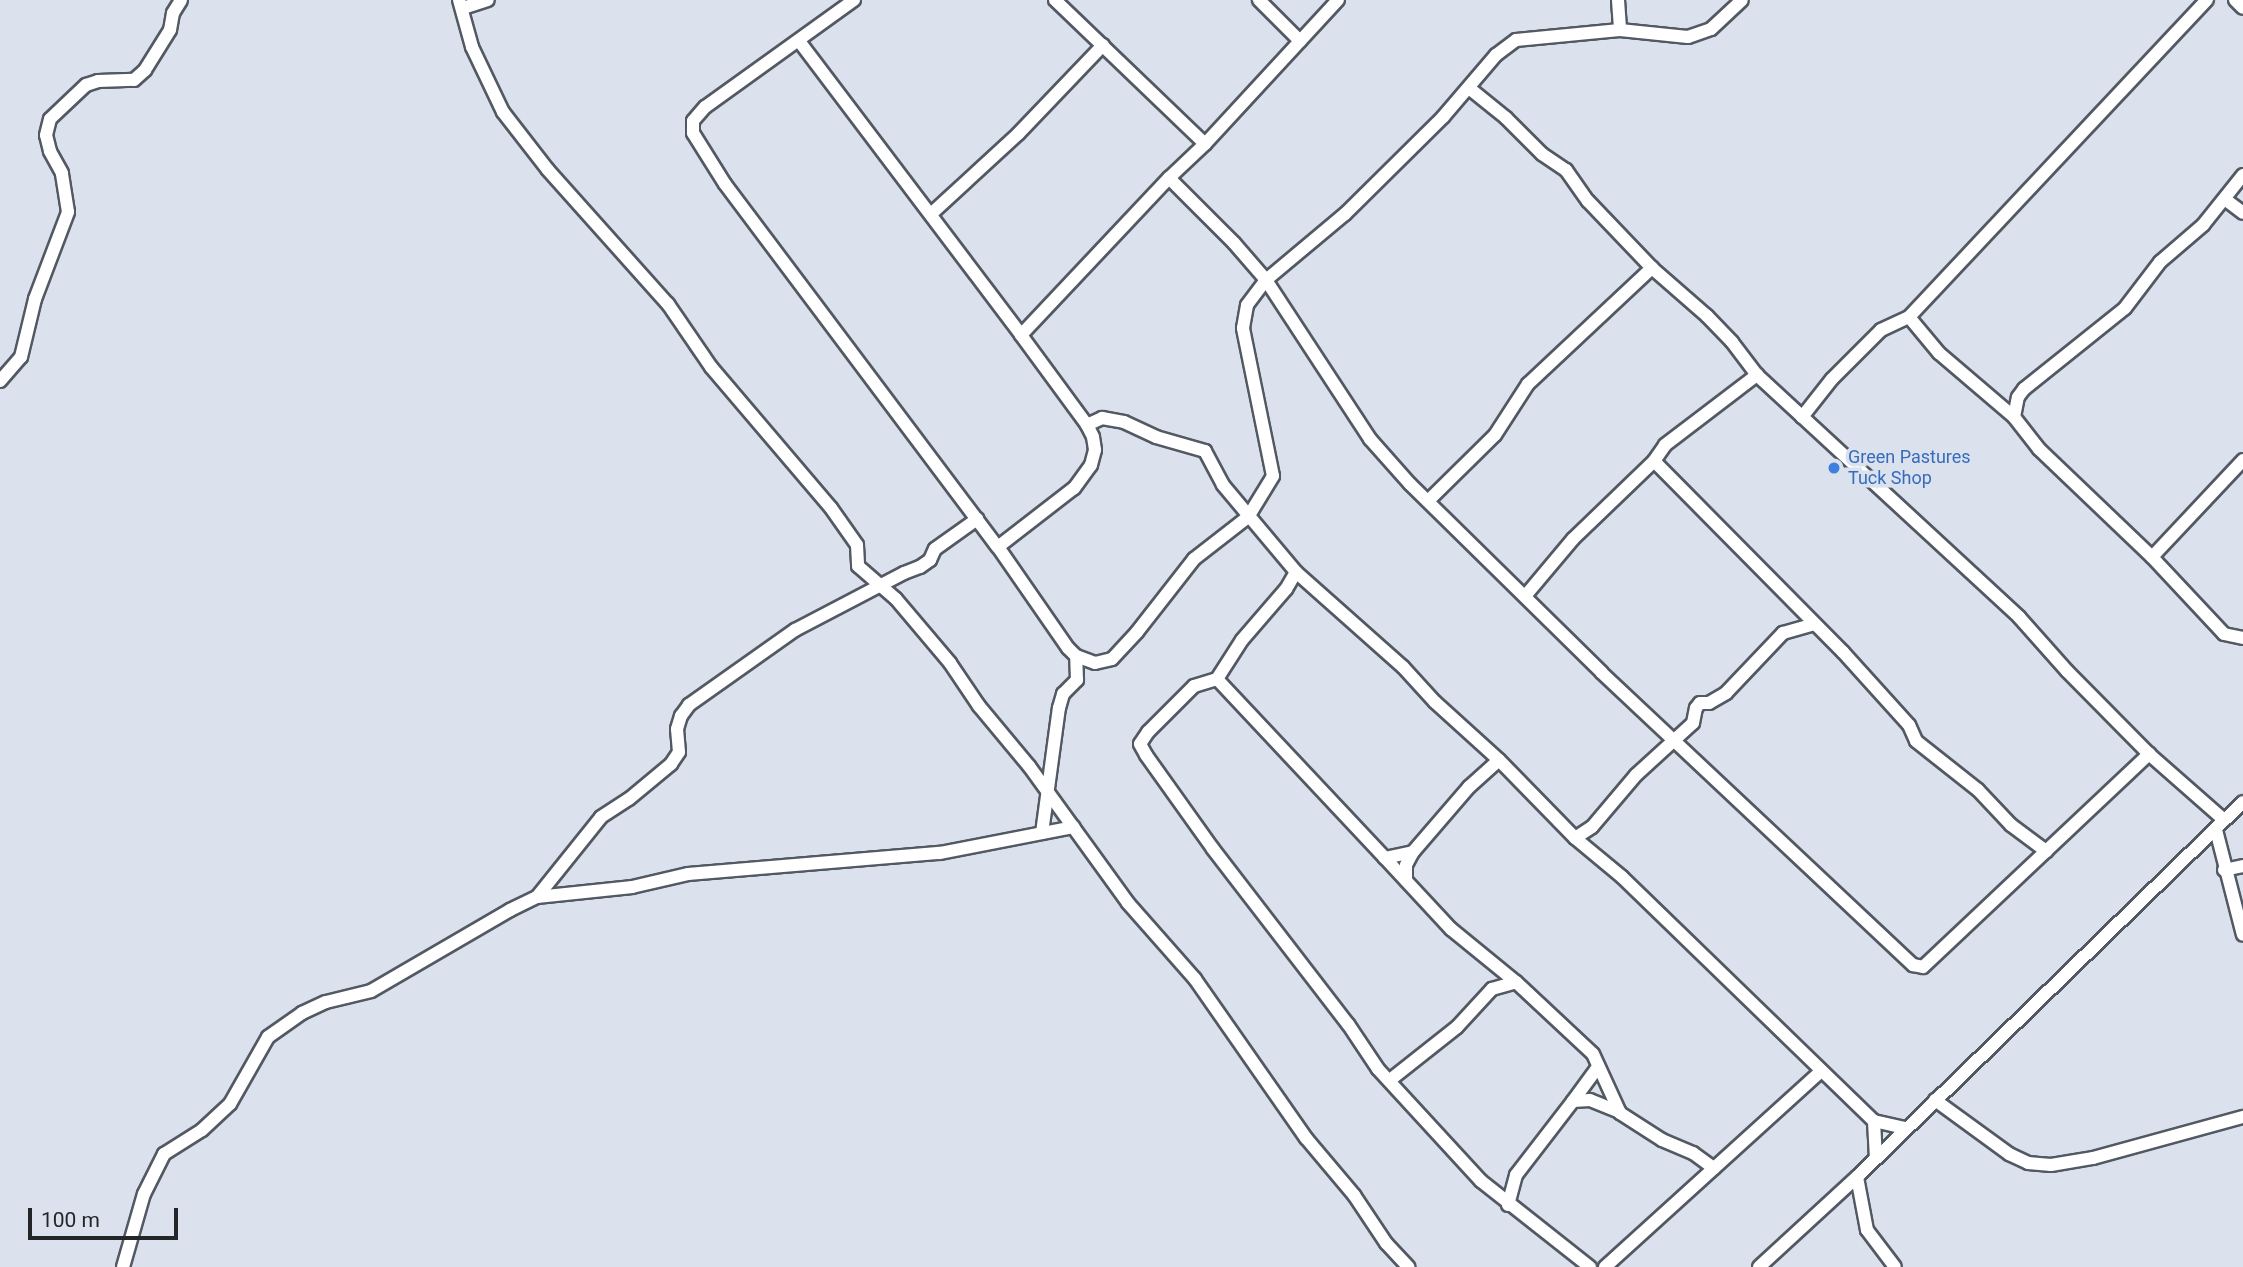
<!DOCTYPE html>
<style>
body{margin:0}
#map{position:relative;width:2243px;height:1267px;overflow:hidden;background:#dbe2ed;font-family:Roboto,sans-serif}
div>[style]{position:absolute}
.roads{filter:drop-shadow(2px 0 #535962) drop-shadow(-2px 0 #535962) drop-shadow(0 2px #535962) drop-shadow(0 -2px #535962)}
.minor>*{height:12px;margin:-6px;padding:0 6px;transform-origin:6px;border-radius:6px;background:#fff}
.dots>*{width:19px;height:19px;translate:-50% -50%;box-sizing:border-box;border:4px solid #dbe2ed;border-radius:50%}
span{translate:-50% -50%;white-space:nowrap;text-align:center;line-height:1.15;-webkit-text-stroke:7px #dbe2ed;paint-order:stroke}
.shop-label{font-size:18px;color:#366cbe}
.left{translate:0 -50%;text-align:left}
.scale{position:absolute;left:28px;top:1208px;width:150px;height:32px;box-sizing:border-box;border:4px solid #232529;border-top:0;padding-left:9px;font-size:21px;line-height:24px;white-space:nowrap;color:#232529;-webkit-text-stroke:5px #dbe2ed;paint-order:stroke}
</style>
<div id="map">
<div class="roads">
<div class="minor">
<div style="left:459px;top:0;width:49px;rotate:74.5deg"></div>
<div style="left:472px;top:47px;width:72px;rotate:64.5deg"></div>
<div style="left:503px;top:112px;width:73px;rotate:52.2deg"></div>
<div style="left:548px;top:170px;width:180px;rotate:48.2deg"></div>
<div style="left:668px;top:304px;width:76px;rotate:55.7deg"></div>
<div style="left:711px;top:367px;width:185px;rotate:49.6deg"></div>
<div style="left:831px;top:508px;width:45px;rotate:54.9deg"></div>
<div style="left:857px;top:545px;width:21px;rotate:87deg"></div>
<div style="left:858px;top:566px;width:50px;rotate:41deg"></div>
<div style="left:896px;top:599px;width:84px;rotate:49.8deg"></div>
<div style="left:950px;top:663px;width:52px;rotate:56deg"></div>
<div style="left:979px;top:706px;width:78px;rotate:50.2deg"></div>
<div style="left:1029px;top:766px;width:169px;rotate:54.1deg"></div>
<div style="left:1128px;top:903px;width:101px;rotate:48.6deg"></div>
<div style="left:1195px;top:979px;width:194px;rotate:55.1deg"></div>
<div style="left:1306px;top:1138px;width:75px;rotate:49.9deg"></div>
<div style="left:1354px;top:1195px;width:58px;rotate:56.3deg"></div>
<div style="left:1386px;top:1243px;width:33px;rotate:47deg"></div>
<div style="left:854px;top:0;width:183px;rotate:144.3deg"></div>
<div style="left:705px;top:107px;width:18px;rotate:131deg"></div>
<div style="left:693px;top:121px;width:12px;rotate:90deg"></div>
<div style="left:693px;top:133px;width:60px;rotate:57.9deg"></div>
<div style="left:725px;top:184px;width:454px;rotate:53.1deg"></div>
<div style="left:998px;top:547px;width:123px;rotate:55.3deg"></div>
<div style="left:1068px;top:648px;width:11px;rotate:45deg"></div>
<div style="left:1076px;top:656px;width:20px;rotate:20deg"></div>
<div style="left:1095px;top:663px;width:17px;rotate:-13deg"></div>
<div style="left:1112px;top:659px;width:37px;rotate:-47deg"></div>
<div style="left:1137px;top:632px;width:93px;rotate:-52deg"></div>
<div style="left:1194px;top:559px;width:68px;rotate:-37.9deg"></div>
<div style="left:1248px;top:517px;width:48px;rotate:-58.6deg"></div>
<div style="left:1273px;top:476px;width:151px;rotate:-101.5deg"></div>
<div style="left:1243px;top:328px;width:23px;rotate:-80deg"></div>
<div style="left:1247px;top:305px;width:31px;rotate:-53deg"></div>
<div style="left:1266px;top:280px;width:103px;rotate:-39.9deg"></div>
<div style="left:1345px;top:214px;width:138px;rotate:-44.7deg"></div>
<div style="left:1443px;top:117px;width:82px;rotate:-49.5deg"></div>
<div style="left:1496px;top:55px;width:25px;rotate:-37deg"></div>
<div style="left:1516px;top:40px;width:104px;rotate:-5.5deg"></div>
<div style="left:1620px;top:30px;width:68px;rotate:5.9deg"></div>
<div style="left:1688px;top:37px;width:24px;rotate:-19deg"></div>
<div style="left:1711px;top:29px;width:42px;rotate:-43.1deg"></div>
<div style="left:1055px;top:0;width:208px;rotate:43.8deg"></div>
<div style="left:1259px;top:0;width:58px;rotate:45deg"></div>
<div style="left:1618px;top:0;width:30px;rotate:86deg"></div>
<div style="left:2235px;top:0;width:11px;rotate:45deg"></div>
<div style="left:463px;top:8px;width:26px;rotate:-18deg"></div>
<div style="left:799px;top:41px;width:368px;rotate:52.9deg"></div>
<div style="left:1021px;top:335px;width:112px;rotate:53.7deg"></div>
<div style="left:1087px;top:425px;width:13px;rotate:63deg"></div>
<div style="left:1093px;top:437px;width:13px;rotate:81deg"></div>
<div style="left:1095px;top:450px;width:16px;rotate:105deg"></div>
<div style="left:1091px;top:465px;width:29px;rotate:126deg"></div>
<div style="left:1074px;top:488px;width:96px;rotate:142.2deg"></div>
<div style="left:1469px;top:88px;width:48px;rotate:39deg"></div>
<div style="left:1506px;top:118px;width:51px;rotate:45deg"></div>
<div style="left:1542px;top:154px;width:29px;rotate:34deg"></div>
<div style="left:1566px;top:170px;width:38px;rotate:55deg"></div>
<div style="left:1588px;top:201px;width:93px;rotate:46.3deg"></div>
<div style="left:1652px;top:268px;width:73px;rotate:41.1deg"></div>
<div style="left:1707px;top:316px;width:36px;rotate:46deg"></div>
<div style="left:1732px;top:342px;width:41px;rotate:52.9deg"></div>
<div style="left:1757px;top:375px;width:357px;rotate:42.7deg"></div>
<div style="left:2019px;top:617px;width:72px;rotate:48.4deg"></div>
<div style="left:2067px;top:671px;width:117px;rotate:45.3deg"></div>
<div style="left:2149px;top:754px;width:100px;rotate:41.3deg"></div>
<div style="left:1169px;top:178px;width:92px;rotate:45deg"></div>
<div style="left:1234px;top:243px;width:49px;rotate:49.1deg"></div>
<div style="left:1266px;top:280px;width:190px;rotate:56.8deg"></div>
<div style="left:1370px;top:439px;width:60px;rotate:48.4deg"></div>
<div style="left:1410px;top:484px;width:269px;rotate:44.5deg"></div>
<div style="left:1602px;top:673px;width:427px;rotate:43.2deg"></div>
<div style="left:1913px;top:965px;width:10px;rotate:11deg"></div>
<div style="left:1923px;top:967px;width:311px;rotate:-43.3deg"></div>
<div style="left:2226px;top:200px;width:21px;rotate:37deg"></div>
<div style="left:931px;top:214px;width:118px;rotate:-42.6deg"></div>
<div style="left:1018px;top:134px;width:123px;rotate:-46.3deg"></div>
<div style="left:1909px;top:317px;width:47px;rotate:50.2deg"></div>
<div style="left:1939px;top:353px;width:99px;rotate:40.5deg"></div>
<div style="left:2014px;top:417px;width:41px;rotate:52deg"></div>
<div style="left:2039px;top:449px;width:156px;rotate:43.7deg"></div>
<div style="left:2152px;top:557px;width:105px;rotate:46.9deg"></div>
<div style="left:2224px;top:634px;width:19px;rotate:12deg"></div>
<div style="left:1021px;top:335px;width:216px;rotate:-46.7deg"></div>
<div style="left:1169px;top:178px;width:50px;rotate:-43.4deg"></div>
<div style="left:1205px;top:144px;width:196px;rotate:-47.3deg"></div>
<div style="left:0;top:381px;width:32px;rotate:-49deg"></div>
<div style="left:21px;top:357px;width:60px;rotate:-76.4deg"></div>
<div style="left:35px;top:299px;width:93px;rotate:-69.2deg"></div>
<div style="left:68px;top:212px;width:39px;rotate:-99deg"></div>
<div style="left:62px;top:173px;width:25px;rotate:-119deg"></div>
<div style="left:50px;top:151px;width:16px;rotate:-104deg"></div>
<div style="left:46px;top:135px;width:16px;rotate:-76deg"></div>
<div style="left:50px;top:119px;width:50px;rotate:-43.4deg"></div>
<div style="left:86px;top:85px;width:13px;rotate:-18deg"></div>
<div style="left:98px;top:81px;width:36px;rotate:-2deg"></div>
<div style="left:134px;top:80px;width:15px;rotate:-42deg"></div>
<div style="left:145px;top:70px;width:47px;rotate:-58deg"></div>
<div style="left:170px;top:30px;width:17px;rotate:-80deg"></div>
<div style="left:173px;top:13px;width:15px;rotate:-58deg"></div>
<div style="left:1802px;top:417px;width:48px;rotate:-51.7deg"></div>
<div style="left:1832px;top:379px;width:69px;rotate:-45deg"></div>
<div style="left:1881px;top:330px;width:31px;rotate:-25deg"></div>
<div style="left:1909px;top:317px;width:435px;rotate:-46.8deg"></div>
<div style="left:2014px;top:417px;width:20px;rotate:-79deg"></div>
<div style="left:2018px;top:397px;width:10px;rotate:-53deg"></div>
<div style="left:2024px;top:389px;width:129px;rotate:-38.7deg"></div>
<div style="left:2125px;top:308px;width:58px;rotate:-52.7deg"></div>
<div style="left:2160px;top:262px;width:57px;rotate:-40.7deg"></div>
<div style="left:2203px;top:225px;width:64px;rotate:-51.3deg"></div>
<div style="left:1087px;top:425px;width:17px;rotate:-25deg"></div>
<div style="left:1102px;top:418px;width:22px;rotate:10deg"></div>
<div style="left:1124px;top:422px;width:35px;rotate:25deg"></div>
<div style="left:1156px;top:437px;width:51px;rotate:15.9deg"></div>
<div style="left:1205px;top:451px;width:38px;rotate:62deg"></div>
<div style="left:1223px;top:485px;width:114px;rotate:50deg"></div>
<div style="left:1296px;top:572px;width:143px;rotate:41.6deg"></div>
<div style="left:1403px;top:667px;width:47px;rotate:47.6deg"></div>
<div style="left:1435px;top:702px;width:86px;rotate:42.2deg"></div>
<div style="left:1499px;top:760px;width:109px;rotate:45.7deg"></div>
<div style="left:1575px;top:838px;width:61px;rotate:39.7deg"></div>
<div style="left:1622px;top:877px;width:351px;rotate:44.1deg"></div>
<div style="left:1874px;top:1121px;width:32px;rotate:13deg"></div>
<div style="left:1654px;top:461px;width:269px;rotate:45.3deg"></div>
<div style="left:1843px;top:652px;width:98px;rotate:47.9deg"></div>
<div style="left:1909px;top:725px;width:17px;rotate:66deg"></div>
<div style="left:1916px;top:741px;width:79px;rotate:38.3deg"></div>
<div style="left:1978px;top:790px;width:48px;rotate:46.7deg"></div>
<div style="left:2011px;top:825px;width:44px;rotate:36.6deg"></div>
<div style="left:1428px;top:501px;width:94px;rotate:-44.6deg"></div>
<div style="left:1495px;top:435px;width:61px;rotate:-57.1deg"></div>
<div style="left:1528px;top:384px;width:170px;rotate:-43.1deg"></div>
<div style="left:2152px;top:557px;width:133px;rotate:-46.8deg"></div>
<div style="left:1296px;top:572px;width:20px;rotate:120deg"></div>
<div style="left:1286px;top:589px;width:67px;rotate:130.8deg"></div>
<div style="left:1242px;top:640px;width:46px;rotate:122.7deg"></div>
<div style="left:1217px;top:679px;width:245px;rotate:46.8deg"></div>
<div style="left:1526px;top:595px;width:73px;rotate:-50deg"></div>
<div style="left:1573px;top:539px;width:112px;rotate:-43.9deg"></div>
<div style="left:1654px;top:461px;width:19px;rotate:-55deg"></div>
<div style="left:1665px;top:445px;width:116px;rotate:-37.3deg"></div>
<div style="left:1217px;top:679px;width:24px;rotate:163deg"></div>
<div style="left:1194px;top:686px;width:65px;rotate:135deg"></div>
<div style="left:1148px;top:732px;width:14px;rotate:124deg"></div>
<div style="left:1140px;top:744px;width:13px;rotate:61deg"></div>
<div style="left:1146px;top:755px;width:115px;rotate:54.5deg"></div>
<div style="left:1213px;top:849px;width:221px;rotate:52.4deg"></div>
<div style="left:1348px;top:1024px;width:54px;rotate:56.3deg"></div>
<div style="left:1378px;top:1069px;width:152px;rotate:47.4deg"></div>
<div style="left:1481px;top:1181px;width:139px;rotate:38.3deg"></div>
<div style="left:2216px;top:830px;width:108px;rotate:75.6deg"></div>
<div style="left:1042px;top:833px;width:126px;rotate:-82.3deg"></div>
<div style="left:1059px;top:708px;width:15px;rotate:-74deg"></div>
<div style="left:1063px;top:694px;width:20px;rotate:-45deg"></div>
<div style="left:1077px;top:680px;width:24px;rotate:-92deg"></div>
<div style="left:1575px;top:838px;width:20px;rotate:-33deg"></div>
<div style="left:1592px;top:827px;width:68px;rotate:-49.8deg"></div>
<div style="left:1636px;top:775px;width:77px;rotate:-42.4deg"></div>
<div style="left:1693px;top:723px;width:15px;rotate:-79deg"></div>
<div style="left:1696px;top:708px;width:6px;rotate:-51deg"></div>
<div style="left:1700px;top:703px;width:9px"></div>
<div style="left:1709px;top:703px;width:20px;rotate:-30deg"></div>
<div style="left:1726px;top:693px;width:83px;rotate:-46.5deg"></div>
<div style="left:1783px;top:633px;width:32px;rotate:-16deg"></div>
<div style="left:1413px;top:852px;width:29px;rotate:168deg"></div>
<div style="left:1385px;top:858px;width:97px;rotate:47.1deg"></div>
<div style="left:1451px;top:929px;width:84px;rotate:39.2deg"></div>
<div style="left:1516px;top:982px;width:105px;rotate:43.1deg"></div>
<div style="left:1593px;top:1054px;width:65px;rotate:65.4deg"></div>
<div style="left:1620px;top:1113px;width:50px;rotate:32.7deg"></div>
<div style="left:1662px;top:1140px;width:34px;rotate:23deg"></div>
<div style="left:1693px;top:1153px;width:26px;rotate:36deg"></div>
<div style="left:2224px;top:870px;width:19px;rotate:-12deg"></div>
<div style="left:1406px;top:880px;width:15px;rotate:-90deg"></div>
<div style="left:1406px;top:865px;width:15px;rotate:-62deg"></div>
<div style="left:1413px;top:852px;width:86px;rotate:-49.3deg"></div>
<div style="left:1469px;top:787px;width:40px;rotate:-42deg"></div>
<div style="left:537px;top:897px;width:102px;rotate:-51.3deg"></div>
<div style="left:601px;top:817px;width:33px;rotate:-33deg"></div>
<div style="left:629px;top:799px;width:55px;rotate:-39.8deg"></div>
<div style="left:671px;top:764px;width:14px;rotate:-56deg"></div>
<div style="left:679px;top:752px;width:23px;rotate:-95deg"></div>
<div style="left:677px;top:729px;width:14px;rotate:-73deg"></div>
<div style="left:681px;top:716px;width:14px;rotate:-54deg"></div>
<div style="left:689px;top:705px;width:130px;rotate:-35.3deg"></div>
<div style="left:795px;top:630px;width:123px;rotate:-27.6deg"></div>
<div style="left:904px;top:573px;width:17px;rotate:-21deg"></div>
<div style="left:920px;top:567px;width:12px;rotate:-35deg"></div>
<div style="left:930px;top:560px;width:12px;rotate:-66deg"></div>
<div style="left:935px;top:549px;width:52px;rotate:-35.5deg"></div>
<div style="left:1390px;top:1080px;width:85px;rotate:-38.3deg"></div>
<div style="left:1457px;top:1027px;width:52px;rotate:-47.4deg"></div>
<div style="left:1492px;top:989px;width:25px;rotate:-16deg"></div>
<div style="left:1935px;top:1100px;width:92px;rotate:36.1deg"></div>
<div style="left:2009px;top:1154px;width:21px;rotate:25deg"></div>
<div style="left:2028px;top:1163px;width:23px;rotate:5deg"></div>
<div style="left:2051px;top:1165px;width:43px;rotate:-9.5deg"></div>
<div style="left:2093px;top:1158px;width:156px;rotate:-15.3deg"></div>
<div style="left:1573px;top:1101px;width:42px;rotate:-53.7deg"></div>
<div style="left:1874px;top:1121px;width:37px;rotate:87deg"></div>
<div style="left:1857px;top:1177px;width:54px;rotate:79.3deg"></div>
<div style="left:1867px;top:1230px;width:46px;rotate:52.9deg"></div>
<div style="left:1508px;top:1205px;width:31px;rotate:-75deg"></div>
<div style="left:1516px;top:1175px;width:93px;rotate:-52.4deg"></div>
<div style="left:1573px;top:1101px;width:17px;rotate:-3deg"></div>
<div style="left:1590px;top:1100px;width:32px;rotate:22deg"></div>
<div style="left:123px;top:1267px;width:76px;rotate:-74deg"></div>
<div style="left:144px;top:1194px;width:45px;rotate:-63.4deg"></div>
<div style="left:164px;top:1154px;width:45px;rotate:-32.3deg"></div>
<div style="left:202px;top:1130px;width:38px;rotate:-43deg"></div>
<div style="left:230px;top:1104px;width:77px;rotate:-60.4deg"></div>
<div style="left:268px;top:1037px;width:42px;rotate:-35.2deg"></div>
<div style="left:302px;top:1013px;width:26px;rotate:-25deg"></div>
<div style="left:326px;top:1002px;width:46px;rotate:-13.7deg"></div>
<div style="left:371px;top:991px;width:161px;rotate:-30.2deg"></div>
<div style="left:510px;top:910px;width:30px;rotate:-26deg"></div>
<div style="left:537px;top:897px;width:96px;rotate:-6deg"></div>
<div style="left:632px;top:887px;width:57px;rotate:-13.1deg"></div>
<div style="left:688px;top:874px;width:253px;rotate:-4.8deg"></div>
<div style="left:940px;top:853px;width:136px;rotate:-11deg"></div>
<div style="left:1605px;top:1267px;width:292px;rotate:-42.2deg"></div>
<div style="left:1759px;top:1267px;width:133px;rotate:-42.6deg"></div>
<div style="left:1857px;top:1177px;width:538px;rotate:-44.17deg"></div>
</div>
</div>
<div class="dots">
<div style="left:1834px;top:468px;background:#3f7fe0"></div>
</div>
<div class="shop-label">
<span class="left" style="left:1848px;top:468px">Green Pastures<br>Tuck Shop</span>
</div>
<div class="scale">100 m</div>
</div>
